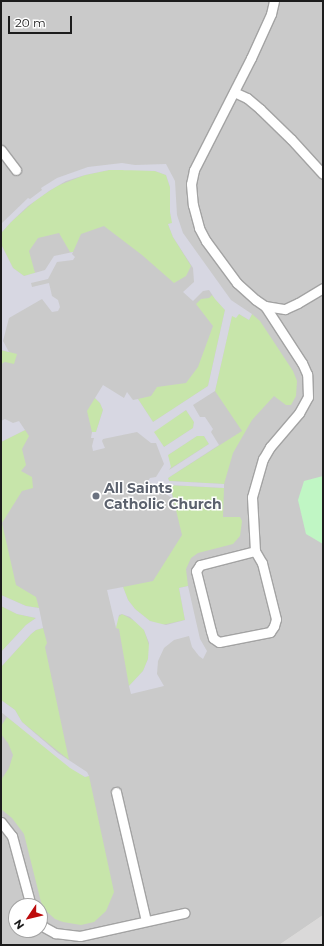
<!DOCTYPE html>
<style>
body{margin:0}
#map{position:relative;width:324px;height:946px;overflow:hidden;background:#ede9e2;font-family:Montserrat,sans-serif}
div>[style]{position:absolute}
.residential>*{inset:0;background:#dad9d9}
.religious>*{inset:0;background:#cacaca}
.grass>*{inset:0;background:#c7e5aa}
.park>*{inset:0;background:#c0f6c4}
.plaza>*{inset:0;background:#d7d7e2}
.roads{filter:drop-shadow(1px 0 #a3a3a3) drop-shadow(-1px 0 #a3a3a3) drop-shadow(0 1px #a3a3a3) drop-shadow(0 -1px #a3a3a3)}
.lane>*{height:9px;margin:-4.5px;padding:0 4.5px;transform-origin:4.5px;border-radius:4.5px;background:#fff}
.dots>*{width:11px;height:11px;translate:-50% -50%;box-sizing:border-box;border:2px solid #fff;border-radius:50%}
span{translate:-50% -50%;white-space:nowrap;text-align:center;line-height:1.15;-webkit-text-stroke:3px #fff;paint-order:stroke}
.worship-label{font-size:14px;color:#5b616d;font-weight:700}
.left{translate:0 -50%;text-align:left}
.frame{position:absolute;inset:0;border:2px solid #1c1c1c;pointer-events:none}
.north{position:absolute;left:8px;top:898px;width:40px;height:40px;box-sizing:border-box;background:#fff;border:1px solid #a4a4a4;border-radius:50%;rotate:235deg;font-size:11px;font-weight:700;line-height:16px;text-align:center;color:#1c1c1c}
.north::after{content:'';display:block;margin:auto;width:14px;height:18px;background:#bd0b0c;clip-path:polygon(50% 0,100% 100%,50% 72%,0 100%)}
.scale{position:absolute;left:8px;top:16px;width:64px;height:18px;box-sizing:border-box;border:2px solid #1c1c1c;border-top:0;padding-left:5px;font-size:12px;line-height:14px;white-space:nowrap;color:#1c1c1c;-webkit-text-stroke:3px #fff;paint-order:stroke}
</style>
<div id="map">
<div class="residential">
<div style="clip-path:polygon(323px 915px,323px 945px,279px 945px)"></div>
</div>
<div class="religious">
<div style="clip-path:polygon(evenodd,1px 1px,323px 1px,323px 915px,279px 945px,1px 945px,1px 1px,16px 906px,40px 906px,40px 930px,16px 930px,16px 906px)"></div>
</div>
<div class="grass">
<div style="clip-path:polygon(109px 170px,144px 170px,155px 171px,166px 175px,170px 187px,170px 212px,173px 223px,168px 224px,173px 237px,191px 266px,186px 276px,174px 283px,142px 255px,104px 226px,81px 234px,73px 252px,70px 252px,59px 233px,38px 238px,29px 251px,35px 273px,24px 276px,13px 268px,2px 246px,2px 232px,11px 222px,37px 199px,57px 186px,85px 175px)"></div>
<div style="clip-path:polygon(212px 295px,225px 310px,208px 386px,153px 422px,138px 399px,151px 396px,157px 387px,186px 383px,198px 367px,213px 326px,196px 304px,201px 299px,209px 298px)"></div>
<div style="clip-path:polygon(239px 314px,249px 320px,252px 314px,260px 321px,293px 371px,297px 381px,296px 396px,291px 405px,286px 405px,274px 396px,252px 420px,233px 453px,224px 484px,169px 481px,168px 478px,242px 431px,215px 391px,232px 315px)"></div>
<div style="clip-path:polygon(1px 350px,17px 354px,14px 364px,5px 362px,1px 364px)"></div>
<div style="clip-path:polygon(95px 398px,100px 403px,103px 410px,96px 432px,92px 432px,87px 411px)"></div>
<div style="clip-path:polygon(186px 410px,194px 422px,193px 428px,164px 447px,153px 432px)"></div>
<div style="clip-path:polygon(25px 430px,29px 436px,22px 449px,26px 465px,21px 471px,32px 477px,33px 488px,22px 491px,2px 523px,16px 585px,36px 597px,39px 608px,26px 606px,1px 595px,1px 442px)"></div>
<div style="clip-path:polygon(197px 436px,204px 436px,209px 444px,168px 470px,168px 455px)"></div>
<div style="clip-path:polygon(170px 485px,224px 488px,223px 517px,240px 517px,242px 521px,241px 529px,240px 536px,233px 544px,198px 553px,191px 558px,186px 569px,188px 586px,179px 588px,185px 620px,162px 625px,150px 621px,135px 609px,128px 600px,123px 587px,153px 581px,182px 535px)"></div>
<div style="clip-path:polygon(1px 606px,17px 614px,36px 618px,26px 625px,1px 652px)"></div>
<div style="clip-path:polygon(122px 614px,138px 623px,144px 630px,150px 648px,148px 659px,143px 671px,129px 686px,119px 629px,116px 628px,117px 618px)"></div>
<div style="clip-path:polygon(43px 628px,47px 643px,45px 647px,69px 760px,22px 722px,15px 710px,1px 700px,1px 667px,31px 634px,36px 630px)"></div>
<div style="clip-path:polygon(7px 717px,85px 777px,89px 776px,114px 892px,106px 911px,94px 922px,81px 925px,63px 922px,55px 919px,45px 910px,41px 902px,24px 834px,12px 818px,1px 809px,1px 780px,9px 768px,13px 755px,8px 743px,1px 734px,1px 726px)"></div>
</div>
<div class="park">
<div style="clip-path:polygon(323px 476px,323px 544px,306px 534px,298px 500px,304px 481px)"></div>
</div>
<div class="plaza">
<div style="clip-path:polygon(evenodd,122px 163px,135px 165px,166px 164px,175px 181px,177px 215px,183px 233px,231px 300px,252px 314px,249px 320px,239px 314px,236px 318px,232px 316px,215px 391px,193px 405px,200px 417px,205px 417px,213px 429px,211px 432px,219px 445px,168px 478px,169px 481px,224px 484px,224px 488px,170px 485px,173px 499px,148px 481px,150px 478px,156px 477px,164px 464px,156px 443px,151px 443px,137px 432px,103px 439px,102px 441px,105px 448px,93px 451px,92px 446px,94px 438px,91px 438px,92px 432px,96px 432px,103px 410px,100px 403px,95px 398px,103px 385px,124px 398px,127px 392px,133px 400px,138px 399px,153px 422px,208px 386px,225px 310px,215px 299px,209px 290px,203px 291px,193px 301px,183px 292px,194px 282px,193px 268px,173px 237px,168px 224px,172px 223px,170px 212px,170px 187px,166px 175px,155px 171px,123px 170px,109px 170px,85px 175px,66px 181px,49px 191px,28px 206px,11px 222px,2px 232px,2px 246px,13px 268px,24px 276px,45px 270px,54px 256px,73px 252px,72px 254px,75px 257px,73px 260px,57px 262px,48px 279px,31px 283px,32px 287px,49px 283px,52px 296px,58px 300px,60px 307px,58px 311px,52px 312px,42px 299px,9px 318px,3px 341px,9px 352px,1px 350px,1px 224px,28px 198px,30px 199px,42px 190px,41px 188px,57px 178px,88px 167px,122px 163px,186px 410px,194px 422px,193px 428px,164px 447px,154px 432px,186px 410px,122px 163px,197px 436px,204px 436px,209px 444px,169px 470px,171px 467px,168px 455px,197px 436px)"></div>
<div style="clip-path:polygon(5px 419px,13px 423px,19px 421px,25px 430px,1px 442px,1px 421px)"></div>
<div style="clip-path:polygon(188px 586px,200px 639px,207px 651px,203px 659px,199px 656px,192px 647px,189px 636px,174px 640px,164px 648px,158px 661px,157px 674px,164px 686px,131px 694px,129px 686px,143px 671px,148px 659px,149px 643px,144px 630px,130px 617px,122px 614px,119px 615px,116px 628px,107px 590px,123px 587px,128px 600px,135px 609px,150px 621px,166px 625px,185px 620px,179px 588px)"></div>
<div style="clip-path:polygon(1px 595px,26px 606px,39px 608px,43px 628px,36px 630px,31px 634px,1px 667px,1px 652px,26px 625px,36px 618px,17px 614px,1px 606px)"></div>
<div style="clip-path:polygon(1px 700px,15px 710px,22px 722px,58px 753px,87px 772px,89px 776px,85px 777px,70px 768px,1px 712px)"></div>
</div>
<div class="roads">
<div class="lane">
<div style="left:274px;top:1px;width:13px;rotate:103deg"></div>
<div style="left:271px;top:14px;width:48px;rotate:114.4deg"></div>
<div style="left:251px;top:58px;width:126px;rotate:117deg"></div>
<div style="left:194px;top:170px;width:14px;rotate:102deg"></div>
<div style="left:191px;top:184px;width:21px;rotate:85deg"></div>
<div style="left:193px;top:205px;width:24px;rotate:75deg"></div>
<div style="left:199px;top:228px;width:15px;rotate:62deg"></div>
<div style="left:206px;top:241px;width:52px;rotate:53.6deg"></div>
<div style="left:237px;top:283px;width:25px;rotate:42deg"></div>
<div style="left:256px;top:300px;width:11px;rotate:34deg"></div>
<div style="left:265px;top:306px;width:20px;rotate:9deg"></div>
<div style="left:285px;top:309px;width:14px;rotate:-25deg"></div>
<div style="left:298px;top:303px;width:29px;rotate:-31deg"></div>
<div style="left:234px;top:92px;width:14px;rotate:25deg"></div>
<div style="left:247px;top:98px;width:17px;rotate:40deg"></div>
<div style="left:260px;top:109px;width:43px;rotate:44.1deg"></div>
<div style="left:291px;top:139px;width:47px;rotate:47.6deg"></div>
<div style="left:1px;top:150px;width:25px;rotate:53deg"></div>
<div style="left:255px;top:551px;width:57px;rotate:165.7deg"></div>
<div style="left:200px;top:565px;width:7px;rotate:124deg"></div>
<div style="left:196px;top:571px;width:62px;rotate:76deg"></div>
<div style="left:211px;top:631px;width:7px;rotate:74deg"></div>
<div style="left:213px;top:638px;width:7px;rotate:34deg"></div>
<div style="left:219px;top:642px;width:52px;rotate:-11.1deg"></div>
<div style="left:270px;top:632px;width:7px;rotate:-56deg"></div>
<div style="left:274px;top:626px;width:7px;rotate:-74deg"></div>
<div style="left:276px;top:619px;width:58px;rotate:-104deg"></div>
<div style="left:262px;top:563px;width:14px;rotate:-120deg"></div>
<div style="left:255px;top:551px;width:54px;rotate:-93.2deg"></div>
<div style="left:252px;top:497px;width:40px;rotate:-74deg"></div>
<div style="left:263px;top:459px;width:14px;rotate:-60deg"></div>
<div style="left:270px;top:447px;width:45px;rotate:-49.5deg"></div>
<div style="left:299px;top:413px;width:18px;rotate:-61deg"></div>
<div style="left:308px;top:397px;width:23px;rotate:-92deg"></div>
<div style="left:307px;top:374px;width:12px;rotate:-114deg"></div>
<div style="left:302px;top:363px;width:68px;rotate:-123deg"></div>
<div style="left:116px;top:792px;width:132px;rotate:76.9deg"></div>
<div style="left:1px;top:822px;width:18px;rotate:52deg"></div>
<div style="left:12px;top:836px;width:73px;rotate:74.8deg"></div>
<div style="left:40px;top:922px;width:6px;rotate:51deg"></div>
<div style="left:44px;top:927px;width:13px;rotate:29deg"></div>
<div style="left:55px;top:933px;width:25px;rotate:7deg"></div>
<div style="left:80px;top:936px;width:107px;rotate:-12.5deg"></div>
</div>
</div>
<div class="dots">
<div style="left:96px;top:496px;background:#6b7280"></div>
</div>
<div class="worship-label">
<span class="left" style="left:104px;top:496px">All Saints<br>Catholic Church</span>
</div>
<div class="frame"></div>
<div class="north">N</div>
<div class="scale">20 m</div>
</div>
